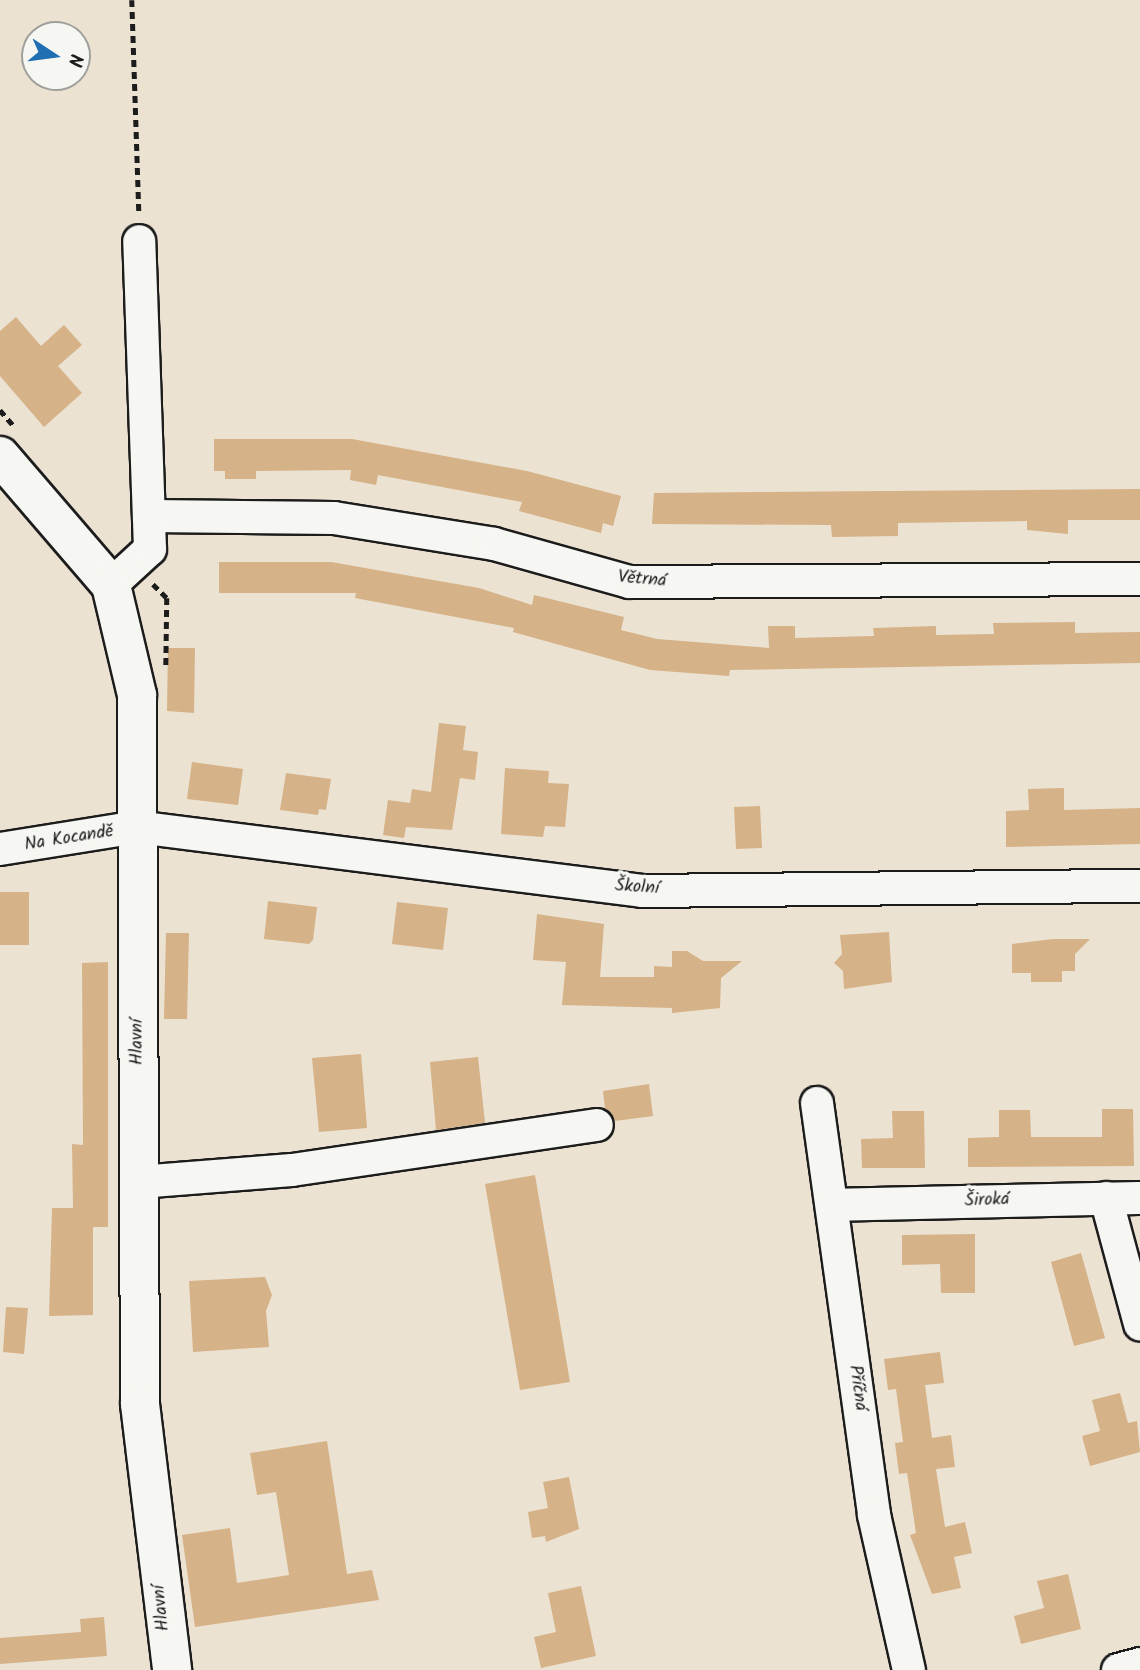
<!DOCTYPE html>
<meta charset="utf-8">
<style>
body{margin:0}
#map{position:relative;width:1140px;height:1670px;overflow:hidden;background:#ece2d2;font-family:Kalam,sans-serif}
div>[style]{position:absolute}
.building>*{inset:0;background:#d5b287}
.path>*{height:4.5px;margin-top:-2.25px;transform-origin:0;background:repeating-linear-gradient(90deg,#1c1c1c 0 7px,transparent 0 12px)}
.roads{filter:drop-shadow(2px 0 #1c1c1c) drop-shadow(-2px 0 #1c1c1c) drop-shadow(0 2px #1c1c1c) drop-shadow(0 -2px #1c1c1c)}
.street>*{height:32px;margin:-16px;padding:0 16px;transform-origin:16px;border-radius:16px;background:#f6f6f2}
.secondary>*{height:38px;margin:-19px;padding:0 19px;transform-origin:19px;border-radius:19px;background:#f6f6f2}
span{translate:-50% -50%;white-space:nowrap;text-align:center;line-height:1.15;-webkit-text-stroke:7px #f6f6f2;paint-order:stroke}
.street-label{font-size:18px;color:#1c1c1c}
.north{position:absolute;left:21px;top:21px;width:70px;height:70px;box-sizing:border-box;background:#f6f6f2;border:2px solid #9f9f9c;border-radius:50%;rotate:103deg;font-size:19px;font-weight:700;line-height:28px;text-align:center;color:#1c1c1c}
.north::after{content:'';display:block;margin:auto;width:24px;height:32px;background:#1f6fb2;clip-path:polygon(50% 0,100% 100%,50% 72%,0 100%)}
</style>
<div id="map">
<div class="building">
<div style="clip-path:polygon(16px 317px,41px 346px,64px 325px,82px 345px,58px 366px,82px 393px,44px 427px,0 376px,0 331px)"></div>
<div style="clip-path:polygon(214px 439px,352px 439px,527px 471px,621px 496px,613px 526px,603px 523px,601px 533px,519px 511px,522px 502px,378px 475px,376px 485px,350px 480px,351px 470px,256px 471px,256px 479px,225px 479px,225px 471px,214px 471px)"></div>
<div style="clip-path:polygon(1140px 489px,1140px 520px,1068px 520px,1068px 534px,1027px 530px,1027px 521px,898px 523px,898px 536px,832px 537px,831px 525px,652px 524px,654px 493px)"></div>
<div style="clip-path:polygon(219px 562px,331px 562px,479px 588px,532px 605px,534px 595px,624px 617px,621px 630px,657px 639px,769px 648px,768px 626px,795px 626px,795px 638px,874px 636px,873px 628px,936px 626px,936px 635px,994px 634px,993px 623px,1075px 622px,1075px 633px,1140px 632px,1140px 663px,730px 670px,729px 676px,650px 670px,513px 632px,514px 628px,355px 598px,356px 593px,219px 593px)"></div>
<div style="clip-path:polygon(168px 648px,195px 648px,194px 713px,167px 711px)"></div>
<div style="clip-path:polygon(439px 723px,466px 726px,463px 750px,478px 752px,475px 780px,460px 778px,452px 830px,406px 827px,404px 838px,383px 835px,388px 800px,410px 803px,412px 789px,431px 792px)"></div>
<div style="clip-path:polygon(192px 762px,243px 769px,238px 805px,187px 799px)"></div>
<div style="clip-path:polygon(505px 768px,549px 771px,548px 783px,569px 784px,565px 827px,545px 826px,543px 837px,501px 834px)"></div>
<div style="clip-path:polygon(286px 773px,331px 779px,326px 810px,319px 809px,318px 815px,280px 810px)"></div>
<div style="clip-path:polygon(1064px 788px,1064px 810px,1140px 808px,1140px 844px,1006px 847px,1006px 811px,1029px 810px,1028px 789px)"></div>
<div style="clip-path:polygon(760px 806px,762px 848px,736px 849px,734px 807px)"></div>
<div style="clip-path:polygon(0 892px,29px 892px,29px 945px,0 945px)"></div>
<div style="clip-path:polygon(268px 901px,317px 907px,313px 940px,309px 944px,264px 939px)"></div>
<div style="clip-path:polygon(397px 902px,448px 908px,443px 950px,392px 944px)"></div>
<div style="clip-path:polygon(537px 914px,604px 924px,600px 977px,654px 977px,654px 966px,672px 967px,672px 951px,687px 951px,703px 961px,742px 961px,721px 978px,720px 1008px,672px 1013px,672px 1008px,562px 1005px,566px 962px,533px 960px)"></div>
<div style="clip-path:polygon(889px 932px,892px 982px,844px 989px,843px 971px,834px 963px,842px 954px,840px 935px)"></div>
<div style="clip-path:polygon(166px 933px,189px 933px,187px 1019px,164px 1019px)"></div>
<div style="clip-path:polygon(1053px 939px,1090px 939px,1075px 954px,1075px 971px,1062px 971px,1062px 982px,1031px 982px,1031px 973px,1012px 973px,1012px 944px)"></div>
<div style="clip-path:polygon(108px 962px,108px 1227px,93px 1227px,93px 1315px,49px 1316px,52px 1208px,73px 1208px,72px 1144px,83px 1145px,82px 963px)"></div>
<div style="clip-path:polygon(361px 1054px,367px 1128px,319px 1132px,312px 1058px)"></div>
<div style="clip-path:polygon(478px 1057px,485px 1123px,436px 1130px,430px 1062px)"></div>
<div style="clip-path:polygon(649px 1084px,653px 1116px,615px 1121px,605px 1109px,603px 1091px)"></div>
<div style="clip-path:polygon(1102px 1109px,1133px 1109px,1134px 1166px,968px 1167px,968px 1138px,999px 1137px,999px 1110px,1030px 1110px,1031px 1137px,1102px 1137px)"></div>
<div style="clip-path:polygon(892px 1111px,924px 1111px,925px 1168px,862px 1168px,861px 1139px,893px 1138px)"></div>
<div style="clip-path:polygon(535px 1175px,570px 1382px,520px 1390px,485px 1184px)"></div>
<div style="clip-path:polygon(975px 1234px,975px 1293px,941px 1293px,940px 1264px,902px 1265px,902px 1235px)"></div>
<div style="clip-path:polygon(1081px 1253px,1105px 1338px,1074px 1346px,1051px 1262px)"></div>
<div style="clip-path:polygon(265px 1277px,272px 1295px,266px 1311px,269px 1347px,193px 1352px,189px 1281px)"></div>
<div style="clip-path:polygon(6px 1307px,28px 1308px,24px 1354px,3px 1352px)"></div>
<div style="clip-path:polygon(940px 1352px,944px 1383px,925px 1385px,932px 1438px,951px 1435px,955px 1467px,936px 1469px,945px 1527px,965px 1522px,972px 1553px,954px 1557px,961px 1588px,932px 1594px,910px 1535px,916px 1533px,907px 1473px,899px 1474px,895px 1443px,903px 1442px,896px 1389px,888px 1390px,884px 1359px)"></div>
<div style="clip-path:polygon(1120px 1393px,1128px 1423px,1137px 1421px,1140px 1452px,1090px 1466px,1082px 1436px,1100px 1431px,1092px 1400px)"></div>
<div style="clip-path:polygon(327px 1441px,347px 1574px,372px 1570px,379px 1600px,195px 1627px,182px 1535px,230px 1528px,237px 1583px,289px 1575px,276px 1492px,257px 1495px,250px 1453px)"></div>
<div style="clip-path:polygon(569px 1477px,579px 1529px,546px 1542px,545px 1536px,532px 1538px,528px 1512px,548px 1508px,543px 1482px)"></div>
<div style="clip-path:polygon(1068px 1574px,1081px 1629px,1021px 1644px,1014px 1616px,1044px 1608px,1037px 1581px)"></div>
<div style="clip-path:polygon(581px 1586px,596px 1656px,541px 1668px,534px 1637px,556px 1632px,548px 1593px)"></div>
<div style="clip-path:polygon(104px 1617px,107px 1656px,0 1664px,0 1638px,81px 1632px,80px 1619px)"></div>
</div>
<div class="path">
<div style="left:132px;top:0;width:212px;rotate:88.1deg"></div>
<div style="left:0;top:410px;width:20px;rotate:49deg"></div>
<div style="left:153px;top:584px;width:20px;rotate:45deg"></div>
<div style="left:167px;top:598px;width:69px;rotate:90.8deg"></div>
</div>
<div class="roads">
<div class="street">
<div style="left:150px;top:516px;width:184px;rotate:0.6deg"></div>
<div style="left:334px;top:518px;width:162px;rotate:9.2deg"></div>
<div style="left:494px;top:544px;width:140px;rotate:15.7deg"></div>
<div style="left:629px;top:582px;width:511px;rotate:-0.34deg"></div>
<div style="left:111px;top:585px;width:53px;rotate:-42.7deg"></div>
<div style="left:150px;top:549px;width:308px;rotate:-92deg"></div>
<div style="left:0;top:849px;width:139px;rotate:-9.1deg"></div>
<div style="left:137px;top:827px;width:509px;rotate:7.22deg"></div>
<div style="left:642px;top:891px;width:498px;rotate:-0.6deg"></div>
<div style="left:817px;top:1103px;width:416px;rotate:82.1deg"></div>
<div style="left:874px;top:1515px;width:159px;rotate:77.3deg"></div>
<div style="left:139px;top:1182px;width:153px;rotate:-4.5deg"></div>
<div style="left:292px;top:1170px;width:308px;rotate:-8.4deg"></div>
<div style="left:1106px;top:1198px;width:131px;rotate:74.9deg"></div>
<div style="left:833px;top:1205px;width:307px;rotate:-1.3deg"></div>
<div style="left:1118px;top:1670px;width:23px;rotate:-15deg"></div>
</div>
<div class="secondary">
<div style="left:0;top:456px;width:170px;rotate:49.3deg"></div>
<div style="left:111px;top:585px;width:113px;rotate:76.7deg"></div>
<div style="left:137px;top:695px;width:709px;rotate:89.76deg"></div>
<div style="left:140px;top:1404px;width:268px;rotate:83.1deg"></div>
</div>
</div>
<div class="street-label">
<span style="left:642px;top:580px;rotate:5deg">Větrná</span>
<span style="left:69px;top:839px;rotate:-9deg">Na Kocandě</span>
<span style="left:637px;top:888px;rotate:4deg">Školní</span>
<span style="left:138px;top:1042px;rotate:-90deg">Hlavní</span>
<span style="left:987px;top:1201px;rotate:-2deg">Široká</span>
<span style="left:857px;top:1388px;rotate:82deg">Příčná</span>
<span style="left:162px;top:1608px;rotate:-96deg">Hlavní</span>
</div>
<div class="north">N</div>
</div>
